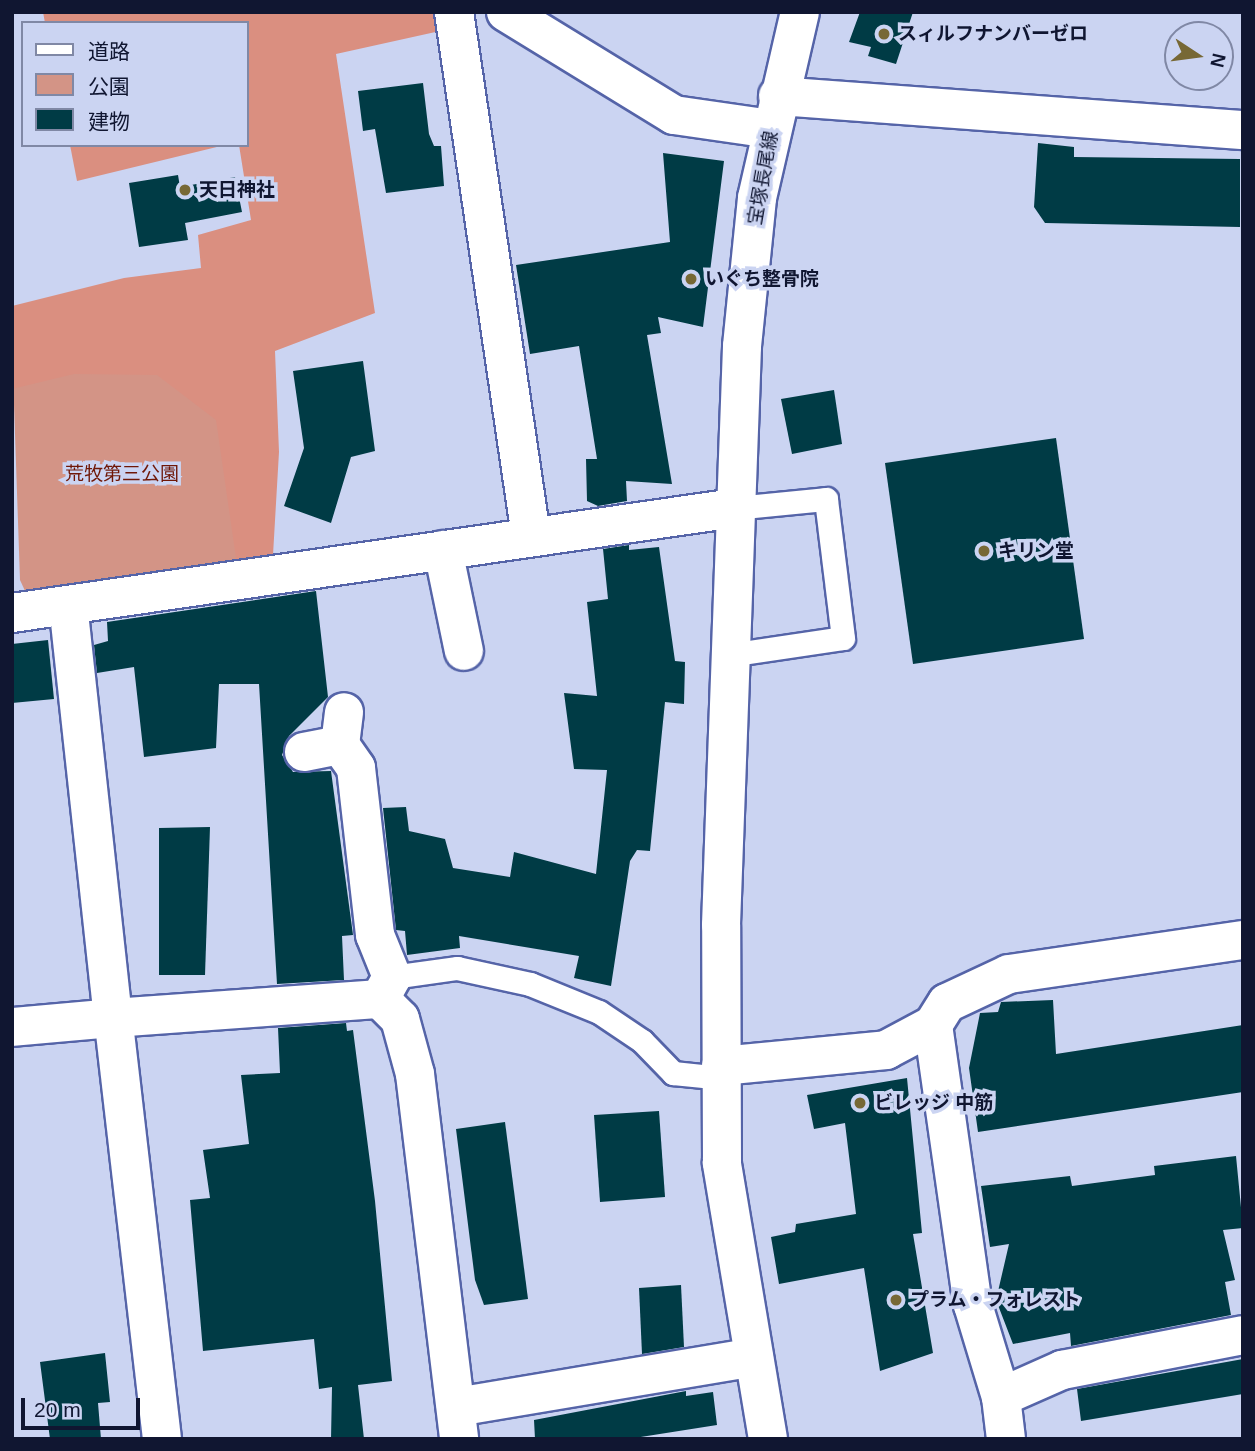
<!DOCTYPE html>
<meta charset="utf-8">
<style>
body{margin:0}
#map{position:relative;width:1255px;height:1451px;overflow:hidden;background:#cbd4f2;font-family:Arial,"Noto Sans JP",sans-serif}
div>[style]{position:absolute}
.green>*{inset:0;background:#d39486}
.forest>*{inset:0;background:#da8f80}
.building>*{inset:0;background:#003b45}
.roads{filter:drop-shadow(2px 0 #5564a8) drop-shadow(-2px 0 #5564a8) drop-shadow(0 2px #5564a8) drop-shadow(0 -2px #5564a8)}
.service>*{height:23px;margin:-11.5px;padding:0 11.5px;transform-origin:11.5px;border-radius:11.5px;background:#fff}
.minor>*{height:38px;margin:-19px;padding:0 19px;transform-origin:19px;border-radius:19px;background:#fff}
.tertiary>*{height:38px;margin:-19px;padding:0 19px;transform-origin:19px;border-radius:19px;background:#fff}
.dots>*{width:19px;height:19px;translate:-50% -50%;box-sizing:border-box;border:4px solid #cbd4f2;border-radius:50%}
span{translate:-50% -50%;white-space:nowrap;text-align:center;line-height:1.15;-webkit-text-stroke:7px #cbd4f2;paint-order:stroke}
.poi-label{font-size:19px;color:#101631;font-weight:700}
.left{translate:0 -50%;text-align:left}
.street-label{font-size:19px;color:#101631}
.park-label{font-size:19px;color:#6f1707}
.frame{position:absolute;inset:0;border:14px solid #101631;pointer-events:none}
.legend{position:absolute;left:21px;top:21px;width:228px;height:126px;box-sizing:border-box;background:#cbd4f2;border:2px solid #8088a5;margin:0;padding:9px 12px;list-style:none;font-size:21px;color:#101631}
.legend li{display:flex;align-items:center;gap:14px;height:35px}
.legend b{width:35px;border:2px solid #8088a5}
.north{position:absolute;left:1164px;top:21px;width:70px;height:70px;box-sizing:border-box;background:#cbd4f2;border:2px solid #8088a5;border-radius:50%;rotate:103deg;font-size:19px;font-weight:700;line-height:28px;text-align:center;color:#101631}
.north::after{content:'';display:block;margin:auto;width:24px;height:32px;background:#776835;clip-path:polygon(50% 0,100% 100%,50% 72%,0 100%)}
.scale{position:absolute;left:21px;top:1398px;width:119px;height:32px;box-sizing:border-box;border:4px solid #101631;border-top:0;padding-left:9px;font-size:21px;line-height:24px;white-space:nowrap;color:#101631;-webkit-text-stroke:5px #cbd4f2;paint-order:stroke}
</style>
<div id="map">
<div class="green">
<div style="clip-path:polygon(108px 332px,224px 412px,237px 565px,26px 593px,20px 580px,12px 346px)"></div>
</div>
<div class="forest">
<div style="clip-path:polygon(43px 12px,434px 12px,440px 31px,336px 54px,375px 313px,275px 351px,279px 452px,273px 555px,237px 565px,216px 420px,157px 375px,74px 374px,12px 389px,12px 306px,124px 278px,201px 268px,198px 235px,251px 220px,239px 145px,247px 145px,247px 23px,45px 23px)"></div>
<div style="clip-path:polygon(70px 145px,225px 145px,77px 181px)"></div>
</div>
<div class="building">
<div style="clip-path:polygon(860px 12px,913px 12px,896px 64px,868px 56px,871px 47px,849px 42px)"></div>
<div style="clip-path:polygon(423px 83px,429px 134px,434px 146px,441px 146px,444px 186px,386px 193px,375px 129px,363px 131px,358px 91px)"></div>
<div style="clip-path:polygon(1038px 143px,1074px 147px,1074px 157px,1240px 159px,1240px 227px,1045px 223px,1034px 207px)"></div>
<div style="clip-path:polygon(663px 153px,724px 161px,703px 327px,658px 317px,661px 333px,647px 335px,672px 484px,626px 481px,627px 501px,598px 506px,587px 501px,586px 459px,597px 459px,579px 346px,530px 354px,516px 265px,670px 242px)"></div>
<div style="clip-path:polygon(178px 175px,180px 187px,235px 177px,242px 212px,185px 223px,188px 240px,139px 247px,129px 183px)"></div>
<div style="clip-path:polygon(363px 361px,375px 451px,351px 457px,331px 523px,284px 506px,304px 448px,293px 371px)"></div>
<div style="clip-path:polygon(834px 390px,842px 444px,792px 454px,781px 399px)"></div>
<div style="clip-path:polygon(1056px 438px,1084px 639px,913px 664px,885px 463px)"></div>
<div style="clip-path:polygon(629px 545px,629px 550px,659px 547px,675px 661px,685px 662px,684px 704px,665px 702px,650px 851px,637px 850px,630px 861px,611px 986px,574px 978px,579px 956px,459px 936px,460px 948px,407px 955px,405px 931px,396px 930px,383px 808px,406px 807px,409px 831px,445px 839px,453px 868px,510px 877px,514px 852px,596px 874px,607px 770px,574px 769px,564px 693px,597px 696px,587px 602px,608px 599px,603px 549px)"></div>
<div style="clip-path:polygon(316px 591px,328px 697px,289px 736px,282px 755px,293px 772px,331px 771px,353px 935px,342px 936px,344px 980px,277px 984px,259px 684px,219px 684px,216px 748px,144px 757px,134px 667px,97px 673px,94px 645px,108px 641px,107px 622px)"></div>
<div style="clip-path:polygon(48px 640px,54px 699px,12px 703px,12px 644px)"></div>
<div style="clip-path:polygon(210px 827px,205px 975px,159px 975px,159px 828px)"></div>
<div style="clip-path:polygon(1053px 1000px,1056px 1054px,1243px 1025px,1243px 1092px,978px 1132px,969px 1068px,980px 1013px,998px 1012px,1001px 1002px)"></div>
<div style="clip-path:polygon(346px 1023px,347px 1031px,353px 1030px,375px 1201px,392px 1381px,358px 1385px,364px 1439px,331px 1439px,332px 1387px,319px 1389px,314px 1339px,203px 1351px,190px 1200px,210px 1198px,203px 1150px,249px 1144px,241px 1075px,280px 1073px,278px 1028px)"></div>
<div style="clip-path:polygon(907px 1078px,922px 1233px,913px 1234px,933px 1353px,880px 1371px,864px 1268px,779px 1284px,771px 1237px,795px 1232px,796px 1224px,856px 1214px,845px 1123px,814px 1129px,807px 1095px)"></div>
<div style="clip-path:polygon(659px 1111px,665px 1197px,600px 1202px,594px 1115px)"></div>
<div style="clip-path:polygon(505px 1122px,528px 1299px,484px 1305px,475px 1280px,456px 1129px)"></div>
<div style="clip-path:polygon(1236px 1156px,1243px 1228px,1223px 1230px,1235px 1280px,1225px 1282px,1231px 1315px,1071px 1346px,1070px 1333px,1013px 1344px,996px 1300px,1009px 1244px,990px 1247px,981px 1186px,1070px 1176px,1072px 1186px,1155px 1175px,1154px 1166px)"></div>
<div style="clip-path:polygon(681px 1285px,684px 1347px,642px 1354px,639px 1288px)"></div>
<div style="clip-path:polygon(105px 1353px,110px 1402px,98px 1403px,101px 1439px,50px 1439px,40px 1362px)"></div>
<div style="clip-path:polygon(1243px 1359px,1243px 1394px,1081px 1421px,1077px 1389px)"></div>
<div style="clip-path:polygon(686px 1391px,686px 1396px,713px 1392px,717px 1425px,628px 1439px,535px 1439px,534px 1420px)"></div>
</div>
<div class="roads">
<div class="service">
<div style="left:729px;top:655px;width:115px;rotate:-8.5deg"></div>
<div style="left:843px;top:638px;width:140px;rotate:-97deg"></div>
<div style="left:826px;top:499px;width:92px;rotate:174.4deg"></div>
<div style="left:392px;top:977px;width:66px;rotate:-7.9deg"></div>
<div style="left:457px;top:968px;width:75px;rotate:12.4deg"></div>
<div style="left:530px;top:984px;width:74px;rotate:22.1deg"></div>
<div style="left:599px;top:1012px;width:52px;rotate:34deg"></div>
<div style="left:642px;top:1041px;width:45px;rotate:45.9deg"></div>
<div style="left:673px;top:1073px;width:48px;rotate:5.9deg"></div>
</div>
<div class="minor">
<div style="left:454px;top:12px;width:530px;rotate:81.64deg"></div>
<div style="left:506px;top:12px;width:197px;rotate:31.5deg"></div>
<div style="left:674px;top:115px;width:98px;rotate:8.2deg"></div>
<div style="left:778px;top:96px;width:466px;rotate:4.2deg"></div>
<div style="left:443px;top:550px;width:103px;rotate:78.3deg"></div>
<div style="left:12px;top:613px;width:730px;rotate:-8.27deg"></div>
<div style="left:340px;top:745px;width:33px;rotate:-83deg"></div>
<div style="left:304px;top:752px;width:37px;rotate:-11deg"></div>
<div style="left:340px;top:745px;width:28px;rotate:55deg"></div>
<div style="left:356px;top:768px;width:168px;rotate:83.5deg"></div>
<div style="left:375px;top:935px;width:45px;rotate:68deg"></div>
<div style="left:392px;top:977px;width:25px;rotate:119deg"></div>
<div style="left:933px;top:1025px;width:283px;rotate:81.9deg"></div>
<div style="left:973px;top:1305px;width:96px;rotate:73.1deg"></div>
<div style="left:1001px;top:1397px;width:67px;rotate:-23.9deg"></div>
<div style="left:1062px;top:1370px;width:184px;rotate:-10.9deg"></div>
<div style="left:12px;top:1027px;width:101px;rotate:-5.1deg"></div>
<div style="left:113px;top:1018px;width:414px;rotate:-96.2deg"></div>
<div style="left:721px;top:1066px;width:166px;rotate:-5.5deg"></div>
<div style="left:886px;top:1050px;width:53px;rotate:-28deg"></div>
<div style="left:933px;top:1025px;width:26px;rotate:-58deg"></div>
<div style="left:947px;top:1003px;width:68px;rotate:-25.1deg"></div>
<div style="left:1009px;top:974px;width:236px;rotate:-8.3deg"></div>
<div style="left:1001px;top:1397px;width:42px;rotate:83.2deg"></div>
<div style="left:456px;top:1407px;width:302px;rotate:-9.5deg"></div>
<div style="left:162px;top:1439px;width:424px;rotate:-96.6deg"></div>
<div style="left:113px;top:1018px;width:268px;rotate:-4.1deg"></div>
<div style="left:380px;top:999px;width:28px;rotate:45deg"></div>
<div style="left:400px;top:1019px;width:57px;rotate:74.7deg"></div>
<div style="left:415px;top:1074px;width:368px;rotate:83.1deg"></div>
</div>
<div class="tertiary">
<div style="left:768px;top:1439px;width:280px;rotate:-99.5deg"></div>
<div style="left:722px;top:1163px;width:238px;rotate:-90.2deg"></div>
<div style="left:721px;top:925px;width:579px;rotate:-87.92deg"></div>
<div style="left:742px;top:346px;width:149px;rotate:-84.2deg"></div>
<div style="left:757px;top:198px;width:191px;rotate:-77deg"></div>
</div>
</div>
<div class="dots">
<div style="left:884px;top:34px;background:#776835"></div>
<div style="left:185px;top:190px;background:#776835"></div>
<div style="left:691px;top:279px;background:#776835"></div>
<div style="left:984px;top:551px;background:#776835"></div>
<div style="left:860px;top:1103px;background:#776835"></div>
<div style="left:896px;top:1300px;background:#776835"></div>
</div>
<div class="poi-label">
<span class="left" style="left:898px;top:34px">スィルフナンバーゼロ</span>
<span class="left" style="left:199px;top:190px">天日神社</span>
<span class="left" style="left:705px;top:279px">いぐち整骨院</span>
<span class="left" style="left:998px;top:551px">キリン堂</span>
<span class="left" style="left:874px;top:1103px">ビレッジ 中筋</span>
<span class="left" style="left:910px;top:1300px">プラム・フォレスト</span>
</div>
<div class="street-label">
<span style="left:763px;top:178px;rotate:-80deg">宝塚長尾線</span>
</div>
<div class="park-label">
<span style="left:122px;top:474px">荒牧第三公園</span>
</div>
<div class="frame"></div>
<ul class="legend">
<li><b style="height:9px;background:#fff"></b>道路</li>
<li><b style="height:19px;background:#d39486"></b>公園</li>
<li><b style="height:19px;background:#003b45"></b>建物</li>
</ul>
<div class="north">N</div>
<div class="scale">20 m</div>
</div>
